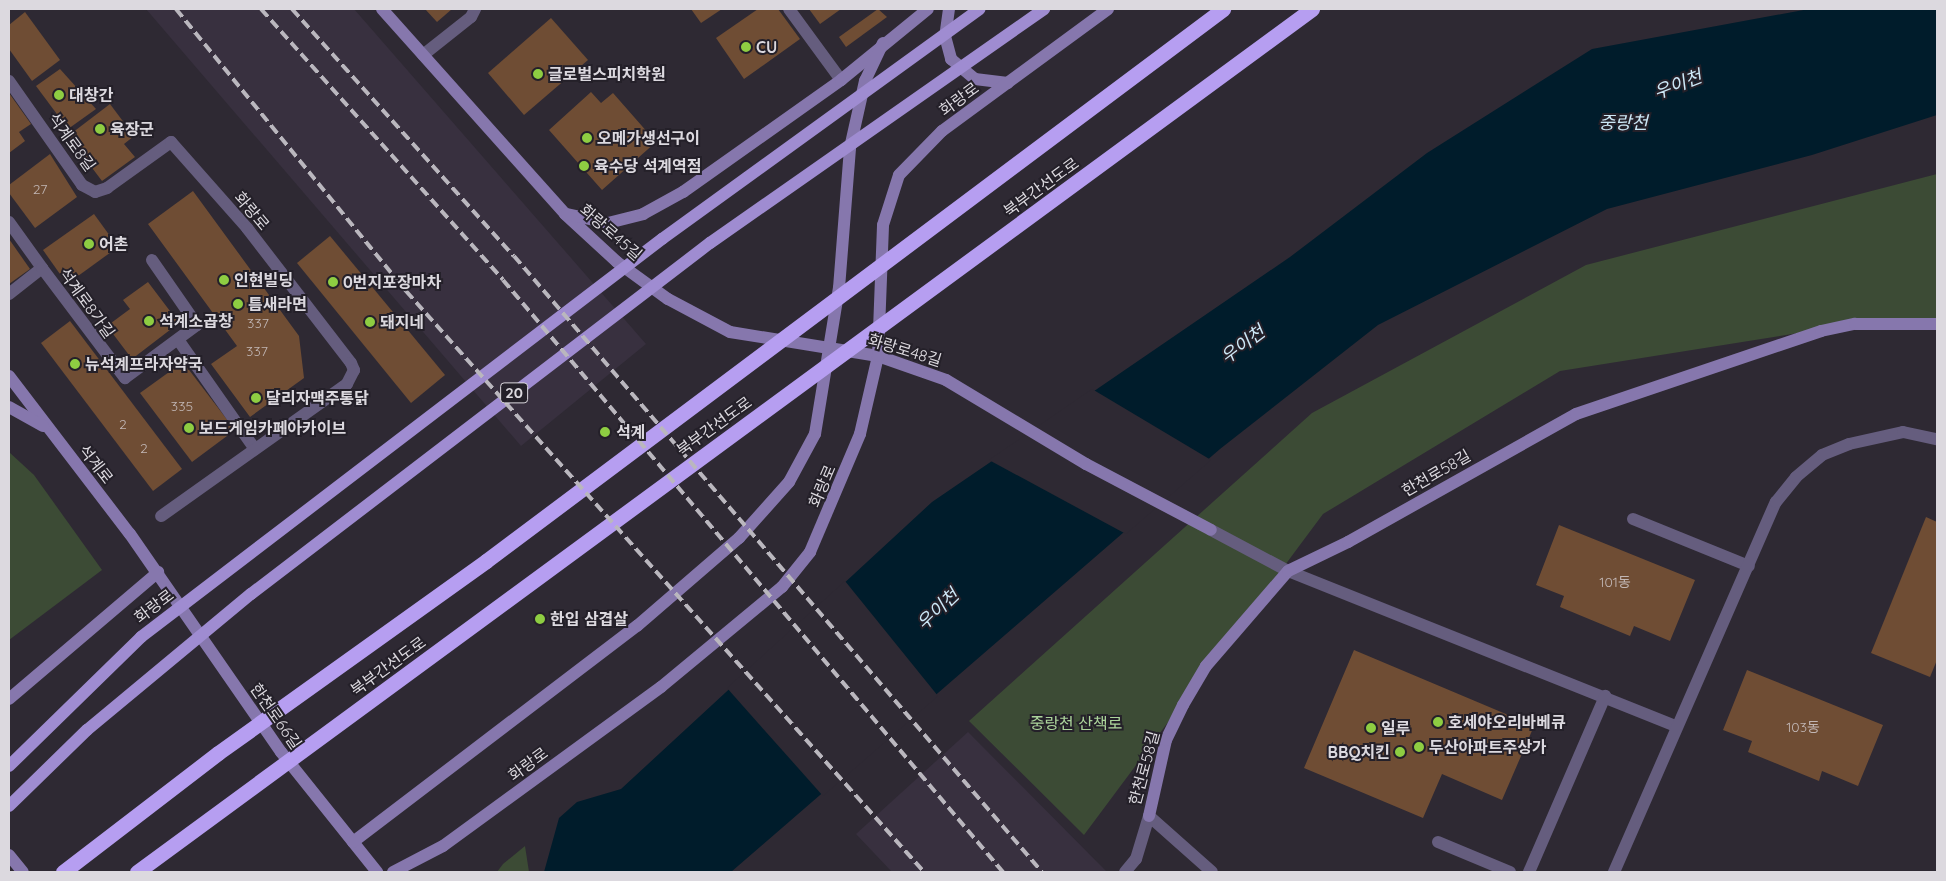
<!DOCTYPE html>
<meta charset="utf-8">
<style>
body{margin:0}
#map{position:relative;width:1946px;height:881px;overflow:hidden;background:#2e2933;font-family:Quicksand,"Noto Sans KR",sans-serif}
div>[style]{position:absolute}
.built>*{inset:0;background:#38303f}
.green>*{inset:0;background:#3c4b35}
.water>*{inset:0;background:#001c2b}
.pier>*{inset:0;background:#2e2933}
.building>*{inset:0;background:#6f4d34}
.lane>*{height:12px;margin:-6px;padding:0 6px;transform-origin:6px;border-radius:6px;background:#655d7e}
.street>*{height:12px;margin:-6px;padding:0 6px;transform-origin:6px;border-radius:6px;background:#655d7e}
.secondary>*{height:12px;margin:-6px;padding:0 6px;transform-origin:6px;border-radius:6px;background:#8677ad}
.primary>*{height:12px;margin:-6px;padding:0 6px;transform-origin:6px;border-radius:6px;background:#9f8cd1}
.highway>*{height:15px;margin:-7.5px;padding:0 7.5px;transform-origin:7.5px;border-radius:7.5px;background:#b69ef1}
.rail>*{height:4px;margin-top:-2px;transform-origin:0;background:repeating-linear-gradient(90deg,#bab7be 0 10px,transparent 0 15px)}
.dots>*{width:14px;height:14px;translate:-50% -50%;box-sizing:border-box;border:2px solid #242029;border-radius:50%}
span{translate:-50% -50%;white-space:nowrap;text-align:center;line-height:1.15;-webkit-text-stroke:4px #242029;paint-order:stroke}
.number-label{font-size:14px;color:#c1b6b4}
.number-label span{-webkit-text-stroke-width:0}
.shield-label span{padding:1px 4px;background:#242029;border:1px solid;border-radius:4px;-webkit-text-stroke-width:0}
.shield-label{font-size:15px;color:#dcd9df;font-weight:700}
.poi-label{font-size:16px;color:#dcd9df;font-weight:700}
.left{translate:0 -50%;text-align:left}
.right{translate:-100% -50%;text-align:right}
.street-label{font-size:16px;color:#dcd9df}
.park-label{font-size:16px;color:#acd59b}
.water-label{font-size:18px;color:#cde8f7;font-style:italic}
.frame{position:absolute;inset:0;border:10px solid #dcd9df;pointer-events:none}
</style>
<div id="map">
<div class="built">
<div style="clip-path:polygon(146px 9px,354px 9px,646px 344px,521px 446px)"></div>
<div style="clip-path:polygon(968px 732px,1107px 872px,892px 872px,856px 834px)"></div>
</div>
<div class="green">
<div style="clip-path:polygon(1937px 174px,1937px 328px,1855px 324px,1560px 371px,1323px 514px,1084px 835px,969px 721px,1312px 413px,1586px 265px)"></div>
<div style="clip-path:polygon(9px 452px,34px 475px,102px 570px,9px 640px)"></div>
<div style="clip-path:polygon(525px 846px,529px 872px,497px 872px,503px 864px)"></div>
</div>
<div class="water">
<div style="clip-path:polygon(1809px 9px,1937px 9px,1937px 115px,1812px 155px,1607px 209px,1378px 325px,1220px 449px,731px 872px,544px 872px,559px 818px,577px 802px,621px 789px,932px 502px,1290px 257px,1427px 153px,1592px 49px)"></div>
</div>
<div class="pier">
<div style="clip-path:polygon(1092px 389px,1211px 460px,1126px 534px,989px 460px)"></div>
<div style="clip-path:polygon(845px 581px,938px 696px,823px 796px,727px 688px)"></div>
</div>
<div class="building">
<div style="clip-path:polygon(425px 9px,452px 9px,437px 22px)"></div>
<div style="clip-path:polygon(691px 9px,722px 9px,701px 23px)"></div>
<div style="clip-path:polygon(758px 9px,778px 9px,800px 39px,744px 79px,716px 38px)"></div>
<div style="clip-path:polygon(809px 9px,841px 9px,820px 24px)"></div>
<div style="clip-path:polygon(878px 9px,887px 17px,846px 47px,839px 37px)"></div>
<div style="clip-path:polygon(25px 12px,60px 60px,32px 81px,9px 49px,9px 25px)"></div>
<div style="clip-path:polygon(551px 18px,588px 60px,524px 115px,488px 73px)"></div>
<div style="clip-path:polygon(60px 69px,96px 109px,68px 129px,36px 86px)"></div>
<div style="clip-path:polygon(591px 92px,601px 103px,613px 93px,656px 142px,602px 190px,549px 130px)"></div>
<div style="clip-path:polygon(9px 93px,31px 124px,19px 132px,25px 141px,9px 153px)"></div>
<div style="clip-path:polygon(110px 104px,134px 136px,124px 144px,135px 157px,102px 181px,68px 136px)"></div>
<div style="clip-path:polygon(50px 154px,77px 197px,35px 228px,9px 193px,9px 185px)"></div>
<div style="clip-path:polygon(193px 191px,299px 336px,304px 378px,250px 417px,211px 364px,237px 346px,148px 224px)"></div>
<div style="clip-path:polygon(94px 214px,118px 247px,67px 284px,43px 250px)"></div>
<div style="clip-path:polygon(330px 236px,445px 375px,411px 403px,297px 263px)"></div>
<div style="clip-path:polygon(9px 239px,30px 269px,9px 284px)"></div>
<div style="clip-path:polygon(148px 282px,179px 323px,132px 359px,107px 326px,130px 309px,123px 300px)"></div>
<div style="clip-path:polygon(70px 321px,182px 469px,153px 491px,41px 343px)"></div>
<div style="clip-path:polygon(183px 362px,235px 430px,192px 462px,140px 393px)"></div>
<div style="clip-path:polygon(1926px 517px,1937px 522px,1937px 660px,1930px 677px,1871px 653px)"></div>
<div style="clip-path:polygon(1559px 525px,1695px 580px,1670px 641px,1634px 626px,1630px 636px,1560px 607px,1564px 596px,1536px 585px)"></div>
<div style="clip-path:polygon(1354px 650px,1534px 726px,1502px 800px,1442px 774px,1423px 818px,1304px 768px)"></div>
<div style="clip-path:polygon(1747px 670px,1883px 725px,1858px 786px,1822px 771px,1819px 781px,1748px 752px,1752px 741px,1723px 730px)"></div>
</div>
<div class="lane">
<div style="left:179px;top:341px;width:132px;rotate:54.9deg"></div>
<div style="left:125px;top:378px;width:89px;rotate:-36.4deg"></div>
<div style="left:197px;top:325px;width:79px;rotate:-124.7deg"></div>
<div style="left:1849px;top:444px;width:55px;rotate:-12.5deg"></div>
<div style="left:1903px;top:432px;width:35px;rotate:12deg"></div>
</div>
<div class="street">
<div style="left:789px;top:9px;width:88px;rotate:53.8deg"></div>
<div style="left:423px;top:55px;width:61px;rotate:-38.4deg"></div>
<div style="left:471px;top:17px;width:9px;rotate:-63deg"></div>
<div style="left:9px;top:81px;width:127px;rotate:54.9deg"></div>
<div style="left:82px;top:185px;width:15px;rotate:28deg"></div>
<div style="left:95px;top:192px;width:13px;rotate:-18deg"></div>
<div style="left:107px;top:188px;width:79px;rotate:-35.7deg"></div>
<div style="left:171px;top:142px;width:115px;rotate:48.5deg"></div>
<div style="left:247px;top:228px;width:170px;rotate:52.4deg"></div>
<div style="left:351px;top:363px;width:8px;rotate:67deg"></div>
<div style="left:354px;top:370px;width:16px;rotate:117deg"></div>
<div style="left:347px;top:384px;width:228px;rotate:144.6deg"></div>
<div style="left:9px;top:222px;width:57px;rotate:54.3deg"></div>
<div style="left:42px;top:268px;width:42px;rotate:141.8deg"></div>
<div style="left:42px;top:268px;width:138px;rotate:53deg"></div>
<div style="left:1633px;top:519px;width:125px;rotate:22.1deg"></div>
<div style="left:1211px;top:530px;width:87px;rotate:28deg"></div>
<div style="left:1288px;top:571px;width:418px;rotate:21.8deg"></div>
<div style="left:1438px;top:842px;width:78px;rotate:22.6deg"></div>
<div style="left:1125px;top:872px;width:17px;rotate:-50deg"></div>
<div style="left:1136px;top:859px;width:45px;rotate:-73.2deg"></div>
<div style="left:1149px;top:816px;width:84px;rotate:41.6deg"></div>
<div style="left:1529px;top:872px;width:192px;rotate:-66.6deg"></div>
<div style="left:1614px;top:872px;width:404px;rotate:-66.4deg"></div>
<div style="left:1776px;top:502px;width:32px;rotate:-51deg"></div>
<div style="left:1796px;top:477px;width:34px;rotate:-40deg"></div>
<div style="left:1822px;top:455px;width:29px;rotate:-22deg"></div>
</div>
<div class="secondary">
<div style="left:382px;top:9px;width:275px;rotate:48.2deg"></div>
<div style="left:565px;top:214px;width:71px;rotate:42.7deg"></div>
<div style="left:617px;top:262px;width:63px;rotate:36deg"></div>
<div style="left:668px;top:299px;width:70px;rotate:28deg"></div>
<div style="left:730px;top:332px;width:150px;rotate:9.2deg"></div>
<div style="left:878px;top:356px;width:72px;rotate:19.4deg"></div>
<div style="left:946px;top:380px;width:163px;rotate:31deg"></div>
<div style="left:1086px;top:464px;width:141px;rotate:27.8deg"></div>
<div style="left:949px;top:9px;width:27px;rotate:98deg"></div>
<div style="left:945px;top:36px;width:24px;rotate:75deg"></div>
<div style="left:951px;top:59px;width:31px;rotate:40deg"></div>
<div style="left:975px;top:79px;width:33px;rotate:7deg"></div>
<div style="left:567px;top:214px;width:42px;rotate:12.4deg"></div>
<div style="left:608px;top:223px;width:36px;rotate:-14deg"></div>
<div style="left:643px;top:214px;width:46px;rotate:-28.8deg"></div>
<div style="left:683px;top:192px;width:194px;rotate:-35.3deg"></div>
<div style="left:841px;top:80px;width:112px;rotate:-39.2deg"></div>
<div style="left:9px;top:376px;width:199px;rotate:52.6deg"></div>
<div style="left:130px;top:534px;width:265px;rotate:55.3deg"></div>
<div style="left:281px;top:752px;width:154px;rotate:51.3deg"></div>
<div style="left:9px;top:407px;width:39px;rotate:29deg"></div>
<div style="left:9px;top:699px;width:196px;rotate:-40.4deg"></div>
<div style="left:1149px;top:816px;width:78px;rotate:-77.4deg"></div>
<div style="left:1166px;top:740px;width:39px;rotate:-64deg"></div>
<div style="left:1183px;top:705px;width:45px;rotate:-59.5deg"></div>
<div style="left:1206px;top:666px;width:125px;rotate:-49.2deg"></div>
<div style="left:1288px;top:571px;width:67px;rotate:-25.8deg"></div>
<div style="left:1348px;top:542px;width:261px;rotate:-29.3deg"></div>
<div style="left:1576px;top:414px;width:259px;rotate:-18.7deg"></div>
<div style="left:1821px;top:331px;width:35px;rotate:-12deg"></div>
<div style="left:1855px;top:324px;width:82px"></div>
<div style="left:353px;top:842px;width:357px;rotate:-37.3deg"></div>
<div style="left:637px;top:626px;width:135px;rotate:-40.8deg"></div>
<div style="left:739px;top:538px;width:75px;rotate:-48.2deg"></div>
<div style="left:789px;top:482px;width:55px;rotate:-61.6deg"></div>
<div style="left:815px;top:434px;width:148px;rotate:-80.7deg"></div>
<div style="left:839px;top:288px;width:140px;rotate:-85.5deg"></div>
<div style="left:850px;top:148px;width:69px;rotate:-77.4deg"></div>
<div style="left:865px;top:81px;width:42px;rotate:-64.7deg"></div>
<div style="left:9px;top:855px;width:22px;rotate:51deg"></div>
<div style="left:393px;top:872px;width:56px;rotate:-27.5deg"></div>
<div style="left:443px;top:846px;width:270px;rotate:-36.1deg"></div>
<div style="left:661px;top:687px;width:157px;rotate:-39.6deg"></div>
<div style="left:782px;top:587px;width:45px;rotate:-51.3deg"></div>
<div style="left:810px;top:552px;width:128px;rotate:-67deg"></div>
<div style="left:860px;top:434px;width:80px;rotate:-77deg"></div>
<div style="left:878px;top:356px;width:131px;rotate:-87.8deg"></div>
<div style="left:883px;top:225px;width:52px;rotate:-72.3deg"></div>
<div style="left:899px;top:175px;width:62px;rotate:-45.7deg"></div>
<div style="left:942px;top:131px;width:206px;rotate:-36.3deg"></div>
</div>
<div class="primary">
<div style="left:9px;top:766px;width:185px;rotate:-44.3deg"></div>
<div style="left:141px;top:637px;width:656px;rotate:-37.38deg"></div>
<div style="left:662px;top:239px;width:392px;rotate:-35.9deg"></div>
<div style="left:9px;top:806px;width:109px;rotate:-44.3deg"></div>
<div style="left:87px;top:730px;width:213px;rotate:-39.7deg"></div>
<div style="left:251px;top:594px;width:578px;rotate:-37.41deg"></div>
<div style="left:710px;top:243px;width:408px;rotate:-35deg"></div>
</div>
<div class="highway">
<div style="left:63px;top:872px;width:195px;rotate:-37.5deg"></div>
<div style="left:218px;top:753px;width:330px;rotate:-35.6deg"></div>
<div style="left:486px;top:561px;width:921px;rotate:-36.83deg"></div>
<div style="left:137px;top:872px;width:1458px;rotate:-36.3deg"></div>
</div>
<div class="rail">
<div style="left:176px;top:9px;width:364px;rotate:50.8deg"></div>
<div style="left:406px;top:291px;width:778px;rotate:48.28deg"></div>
<div style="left:261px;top:9px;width:363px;rotate:48.2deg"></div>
<div style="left:503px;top:280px;width:775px;rotate:49.82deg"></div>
<div style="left:292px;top:9px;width:332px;rotate:48.1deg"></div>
<div style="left:514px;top:256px;width:811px;rotate:49.4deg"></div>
</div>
<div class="dots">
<div style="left:746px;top:47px;background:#8ecd42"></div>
<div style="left:538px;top:74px;background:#8ecd42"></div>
<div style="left:59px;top:95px;background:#8ecd42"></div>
<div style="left:100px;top:129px;background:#8ecd42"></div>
<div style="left:587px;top:138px;background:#8ecd42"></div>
<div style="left:584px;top:166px;background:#8ecd42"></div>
<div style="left:89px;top:244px;background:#8ecd42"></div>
<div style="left:224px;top:280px;background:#8ecd42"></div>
<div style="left:333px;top:282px;background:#8ecd42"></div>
<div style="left:238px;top:304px;background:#8ecd42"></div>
<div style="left:149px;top:321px;background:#8ecd42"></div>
<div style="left:370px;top:322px;background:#8ecd42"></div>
<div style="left:75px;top:364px;background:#8ecd42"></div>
<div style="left:256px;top:398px;background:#8ecd42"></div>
<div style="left:189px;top:428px;background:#8ecd42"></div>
<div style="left:605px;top:432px;background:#8ecd42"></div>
<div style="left:540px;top:619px;background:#8ecd42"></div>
<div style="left:1438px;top:722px;background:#8ecd42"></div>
<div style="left:1371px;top:728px;background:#8ecd42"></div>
<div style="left:1419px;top:747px;background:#8ecd42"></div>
<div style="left:1400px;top:752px;background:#8ecd42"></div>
</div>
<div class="number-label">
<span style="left:40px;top:189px">27</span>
<span style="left:258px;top:323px">337</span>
<span style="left:257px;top:351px">337</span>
<span style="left:182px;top:406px">335</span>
<span style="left:123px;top:424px">2</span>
<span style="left:144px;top:448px">2</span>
<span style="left:1615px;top:582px">101동</span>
<span style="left:1803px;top:727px">103동</span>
</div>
<div class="shield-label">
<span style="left:514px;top:393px">20</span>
</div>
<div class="poi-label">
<span class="left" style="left:756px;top:47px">CU</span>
<span class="left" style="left:548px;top:74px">글로벌스피치학원</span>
<span class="left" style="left:69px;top:95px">대창간</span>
<span class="left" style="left:110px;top:129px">육장군</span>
<span class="left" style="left:597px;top:138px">오메가생선구이</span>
<span class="left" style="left:594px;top:166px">육수당 석계역점</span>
<span class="left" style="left:99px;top:244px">어촌</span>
<span class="left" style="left:234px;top:280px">인현빌딩</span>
<span class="left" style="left:343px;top:282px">0번지포장마차</span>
<span class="left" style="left:248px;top:304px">틈새라면</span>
<span class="left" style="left:159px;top:321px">석계소곱창</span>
<span class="left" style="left:380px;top:322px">돼지네</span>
<span class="left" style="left:85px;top:364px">뉴석계프라자약국</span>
<span class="left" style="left:266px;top:398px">달리자맥주통닭</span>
<span class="left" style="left:199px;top:428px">보드게임카페아카이브</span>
<span class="left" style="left:616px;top:432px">석계</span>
<span class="left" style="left:550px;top:619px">한입 삼겹살</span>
<span class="left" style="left:1448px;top:722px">호세야오리바베큐</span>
<span class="left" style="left:1381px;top:728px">일루</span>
<span class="left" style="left:1429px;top:747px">두산아파트주상가</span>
<span class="right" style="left:1390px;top:752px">BBQ치킨</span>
</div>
<div class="street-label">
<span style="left:959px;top:99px;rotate:-36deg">화랑로</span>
<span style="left:72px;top:142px;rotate:54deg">석계로8길</span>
<span style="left:1041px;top:187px;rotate:-36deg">북부간선도로</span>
<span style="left:252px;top:211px;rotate:50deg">화랑로</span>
<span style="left:611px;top:232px;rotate:41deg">화랑로45길</span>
<span style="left:87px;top:303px;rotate:54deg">석계로8가길</span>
<span style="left:905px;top:350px;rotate:17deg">화랑로48길</span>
<span style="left:714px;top:426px;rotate:-36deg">북부간선도로</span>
<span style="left:96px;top:464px;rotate:52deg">석계로</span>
<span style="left:1436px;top:473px;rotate:-30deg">한천로58길</span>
<span style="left:822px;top:486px;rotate:-67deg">화랑로</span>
<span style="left:154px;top:606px;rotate:-37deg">화랑로</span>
<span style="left:388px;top:666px;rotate:-36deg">북부간선도로</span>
<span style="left:276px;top:716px;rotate:55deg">한천로66길</span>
<span style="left:528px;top:764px;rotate:-36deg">화랑로</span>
<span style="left:1144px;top:768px;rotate:-75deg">한천로58길</span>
</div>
<div class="park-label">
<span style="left:1076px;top:723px">중랑천 산책로</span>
</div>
<div class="water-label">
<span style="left:1678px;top:85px;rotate:-21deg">우이천</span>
<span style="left:1623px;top:123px">중랑천</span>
<span style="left:1243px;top:345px;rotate:-37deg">우이천</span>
<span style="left:938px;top:610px;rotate:-44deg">우이천</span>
</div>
<div class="frame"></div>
</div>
